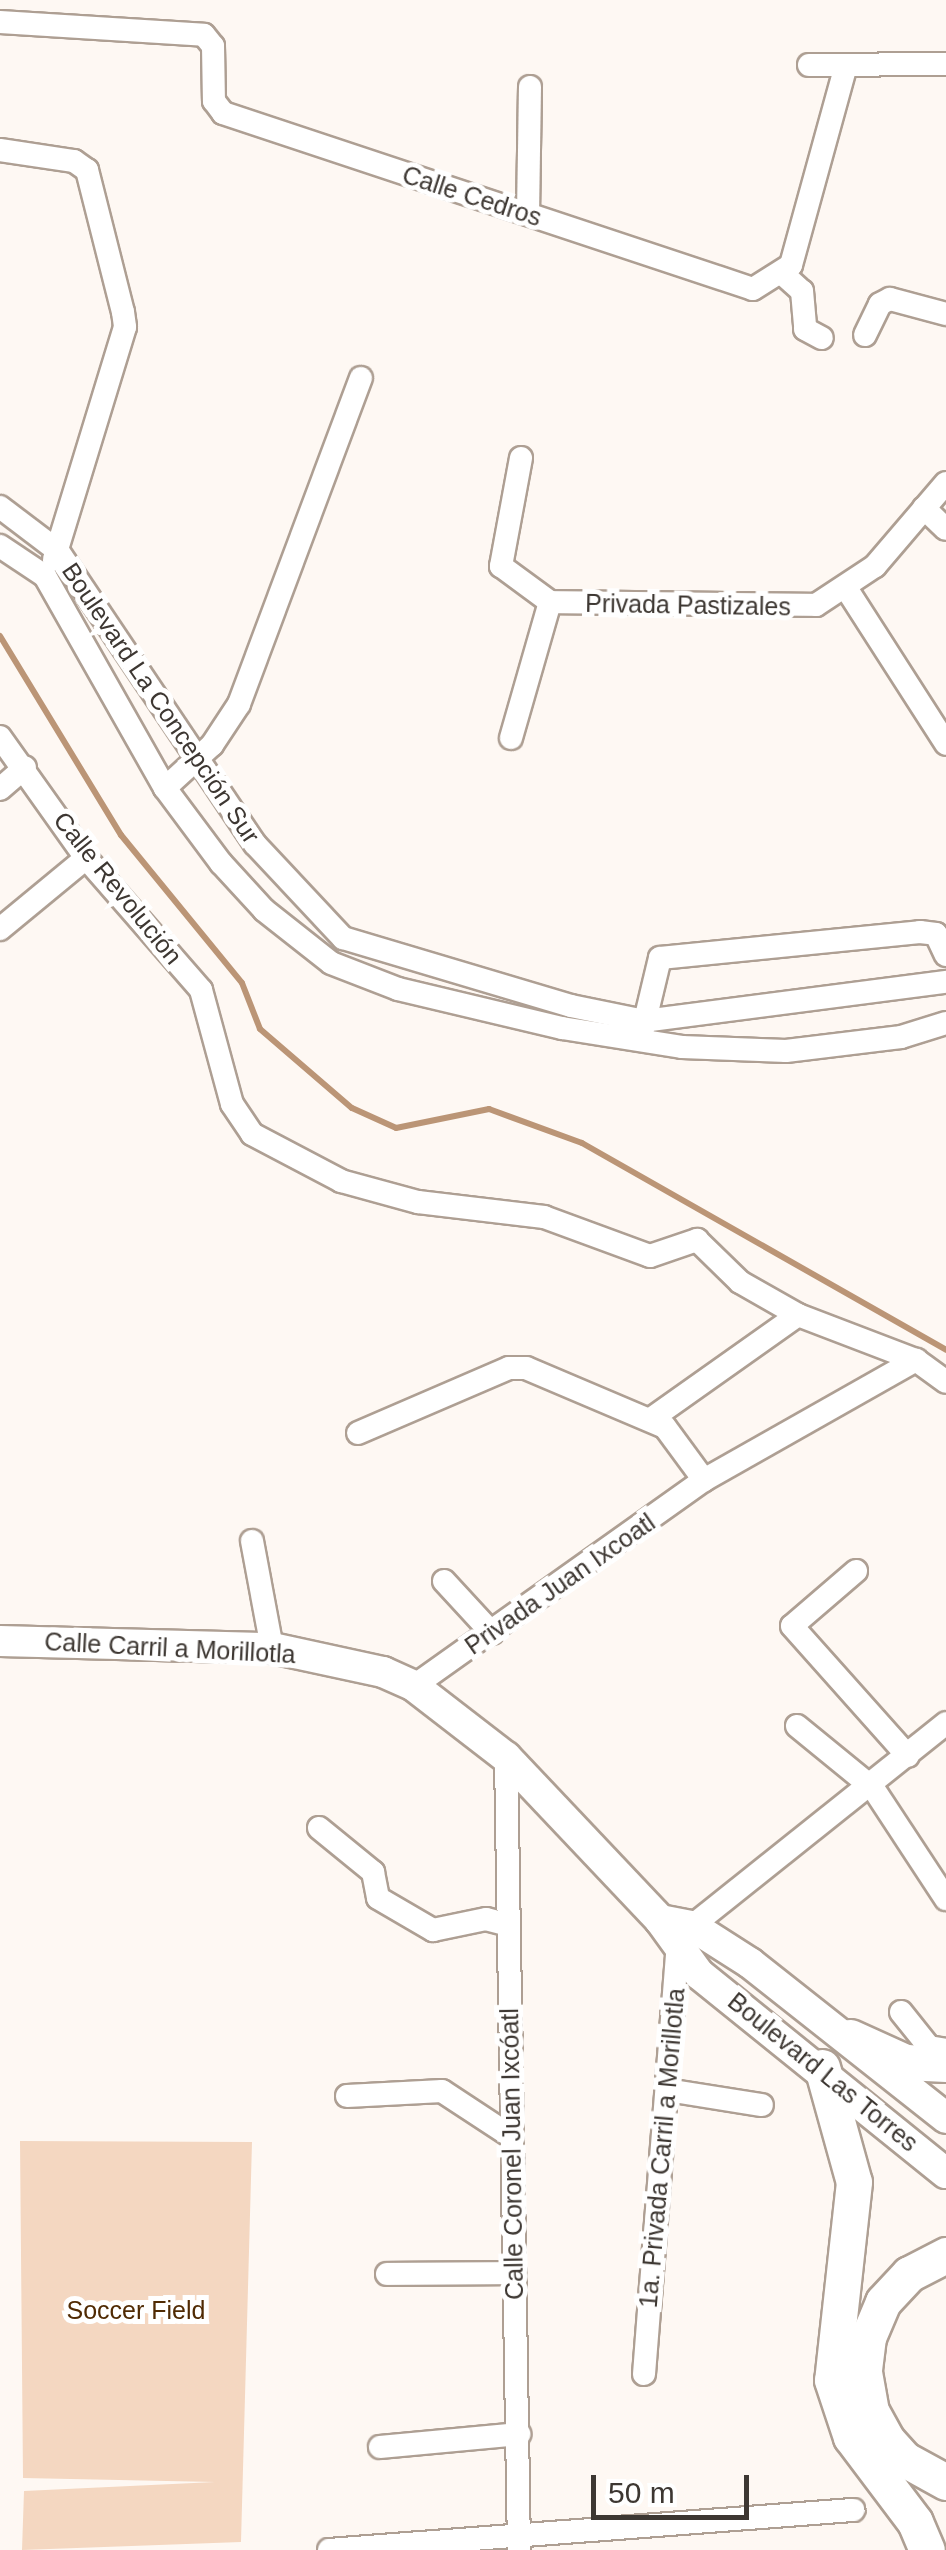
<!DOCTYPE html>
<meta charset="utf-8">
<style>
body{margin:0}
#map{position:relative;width:946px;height:2550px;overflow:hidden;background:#fef8f3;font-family:Arial,sans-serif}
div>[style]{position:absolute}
.green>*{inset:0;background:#f4d7c1}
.stream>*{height:6px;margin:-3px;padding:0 3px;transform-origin:3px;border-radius:3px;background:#bb9576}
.roads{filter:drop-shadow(2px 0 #ae9f93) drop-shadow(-2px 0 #ae9f93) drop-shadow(0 2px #ae9f93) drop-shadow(0 -2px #ae9f93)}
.street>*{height:22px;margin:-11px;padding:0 11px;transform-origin:11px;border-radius:11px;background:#fff}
.secondary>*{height:30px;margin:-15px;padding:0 15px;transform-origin:15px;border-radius:15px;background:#fff}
.primary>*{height:35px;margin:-17.5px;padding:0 17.5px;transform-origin:17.5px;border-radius:17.5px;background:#fff}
span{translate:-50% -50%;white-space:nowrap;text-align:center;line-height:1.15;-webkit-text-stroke:10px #fff;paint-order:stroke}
.street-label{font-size:25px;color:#3d3732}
.park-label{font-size:25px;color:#502a03}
.scale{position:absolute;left:591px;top:2475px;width:158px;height:45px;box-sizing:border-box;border:5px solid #3d3732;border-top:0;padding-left:12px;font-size:30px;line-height:35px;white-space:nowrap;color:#3d3732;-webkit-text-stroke:8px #fff;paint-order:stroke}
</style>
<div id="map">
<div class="green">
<div style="clip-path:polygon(20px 2141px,252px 2142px,241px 2542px,22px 2550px,24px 2491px,215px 2482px,23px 2478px)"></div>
</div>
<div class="stream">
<div style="left:0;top:636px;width:233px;rotate:58.7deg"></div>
<div style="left:121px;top:835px;width:191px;rotate:50.7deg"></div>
<div style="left:242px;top:983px;width:49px;rotate:68.6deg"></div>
<div style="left:260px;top:1029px;width:121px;rotate:40.7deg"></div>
<div style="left:352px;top:1108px;width:48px;rotate:24.4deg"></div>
<div style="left:396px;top:1128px;width:95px;rotate:-11.5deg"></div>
<div style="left:489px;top:1109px;width:99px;rotate:20.1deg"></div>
<div style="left:582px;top:1143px;width:419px;rotate:29.6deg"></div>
</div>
<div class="roads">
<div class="street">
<div style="left:0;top:22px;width:204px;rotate:3.6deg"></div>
<div style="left:204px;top:35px;width:14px;rotate:51deg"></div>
<div style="left:213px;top:46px;width:55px;rotate:89deg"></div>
<div style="left:214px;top:101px;width:15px;rotate:53deg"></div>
<div style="left:223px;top:113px;width:558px;rotate:18.37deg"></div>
<div style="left:753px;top:289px;width:45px;rotate:-32.3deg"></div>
<div style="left:791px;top:265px;width:207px;rotate:-74.6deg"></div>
<div style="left:809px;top:65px;width:137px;rotate:-0.4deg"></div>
<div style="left:0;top:150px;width:75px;rotate:8.5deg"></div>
<div style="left:74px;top:161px;width:16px;rotate:35deg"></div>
<div style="left:87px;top:170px;width:146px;rotate:75.8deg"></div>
<div style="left:123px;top:312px;width:15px;rotate:82deg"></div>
<div style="left:125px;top:327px;width:243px;rotate:107deg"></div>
<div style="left:528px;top:214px;width:127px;rotate:-89.1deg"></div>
<div style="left:784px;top:275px;width:24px;rotate:42deg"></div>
<div style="left:802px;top:291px;width:38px;rotate:85deg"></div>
<div style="left:805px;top:329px;width:19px;rotate:28deg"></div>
<div style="left:865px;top:335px;width:34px;rotate:-64deg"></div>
<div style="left:880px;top:304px;width:11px;rotate:-27deg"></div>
<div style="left:890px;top:299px;width:58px;rotate:15deg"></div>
<div style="left:521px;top:458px;width:110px;rotate:100.5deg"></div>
<div style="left:501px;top:566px;width:61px;rotate:36.3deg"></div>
<div style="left:550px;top:602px;width:266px;rotate:0.6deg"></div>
<div style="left:816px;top:605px;width:71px;rotate:-33.5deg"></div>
<div style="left:875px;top:566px;width:109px;rotate:-49.5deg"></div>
<div style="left:0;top:507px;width:73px;rotate:37.2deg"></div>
<div style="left:58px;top:551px;width:353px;rotate:56.1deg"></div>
<div style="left:255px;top:844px;width:129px;rotate:46.9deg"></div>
<div style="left:343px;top:938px;width:238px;rotate:16.6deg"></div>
<div style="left:571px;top:1006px;width:75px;rotate:11.6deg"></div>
<div style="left:644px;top:1021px;width:305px;rotate:-7.4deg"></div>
<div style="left:924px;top:508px;width:30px;rotate:44deg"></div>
<div style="left:0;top:546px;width:54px;rotate:33.7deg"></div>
<div style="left:45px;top:576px;width:244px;rotate:60.5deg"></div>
<div style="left:165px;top:788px;width:94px;rotate:53.3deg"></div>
<div style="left:221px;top:863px;width:64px;rotate:47.5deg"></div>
<div style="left:264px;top:910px;width:85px;rotate:38.3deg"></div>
<div style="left:331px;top:963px;width:72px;rotate:21.2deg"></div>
<div style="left:398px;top:989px;width:169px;rotate:13.4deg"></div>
<div style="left:562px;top:1028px;width:121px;rotate:9deg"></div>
<div style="left:682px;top:1047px;width:104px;rotate:2.2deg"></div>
<div style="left:786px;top:1051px;width:116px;rotate:-6.9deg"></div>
<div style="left:901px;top:1037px;width:47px;rotate:-17.3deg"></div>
<div style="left:846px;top:588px;width:185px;rotate:57.3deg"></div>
<div style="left:0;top:737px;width:148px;rotate:54.6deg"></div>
<div style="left:86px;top:858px;width:175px;rotate:48.9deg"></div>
<div style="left:201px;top:990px;width:118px;rotate:74.8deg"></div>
<div style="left:232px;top:1104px;width:36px;rotate:56deg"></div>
<div style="left:252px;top:1134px;width:101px;rotate:27.8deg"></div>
<div style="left:341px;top:1181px;width:80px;rotate:15.3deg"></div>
<div style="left:418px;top:1202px;width:127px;rotate:6.8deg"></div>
<div style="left:544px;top:1217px;width:113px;rotate:20.2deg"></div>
<div style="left:650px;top:1256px;width:50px;rotate:-18.8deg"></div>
<div style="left:697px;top:1240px;width:60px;rotate:44.3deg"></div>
<div style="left:740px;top:1282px;width:67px;rotate:29.6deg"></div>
<div style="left:798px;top:1315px;width:126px;rotate:20.9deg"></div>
<div style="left:916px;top:1360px;width:37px;rotate:36deg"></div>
<div style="left:511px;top:738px;width:141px;rotate:-74deg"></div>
<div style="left:165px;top:788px;width:64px;rotate:-42.5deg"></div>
<div style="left:212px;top:745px;width:49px;rotate:-56.6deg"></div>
<div style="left:239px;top:704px;width:348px;rotate:-69.5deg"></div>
<div style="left:0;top:789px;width:33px;rotate:-41deg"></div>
<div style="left:0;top:929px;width:112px;rotate:-39.5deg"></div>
<div style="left:642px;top:1033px;width:77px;rotate:-76.5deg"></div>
<div style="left:660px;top:958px;width:261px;rotate:-5.7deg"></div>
<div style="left:920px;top:932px;width:16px;rotate:7deg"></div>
<div style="left:936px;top:934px;width:23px;rotate:65deg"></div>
<div style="left:651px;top:1419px;width:180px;rotate:-35.3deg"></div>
<div style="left:358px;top:1433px;width:164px;rotate:-23.3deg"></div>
<div style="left:509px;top:1368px;width:17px"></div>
<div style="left:526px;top:1368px;width:151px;rotate:23deg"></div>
<div style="left:665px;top:1427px;width:66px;rotate:53.7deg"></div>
<div style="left:252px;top:1541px;width:109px;rotate:79.4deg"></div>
<div style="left:856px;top:1571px;width:84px;rotate:139.3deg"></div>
<div style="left:792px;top:1626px;width:174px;rotate:48.3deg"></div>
<div style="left:444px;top:1581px;width:71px;rotate:47.3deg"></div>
<div style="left:414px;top:1686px;width:356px;rotate:-35.4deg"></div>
<div style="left:704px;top:1480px;width:244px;rotate:-29.5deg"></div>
<div style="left:797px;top:1726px;width:98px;rotate:39.2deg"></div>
<div style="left:873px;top:1788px;width:133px;rotate:56.7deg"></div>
<div style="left:506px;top:1757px;width:793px;rotate:89.06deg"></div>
<div style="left:319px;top:1828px;width:70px;rotate:39.2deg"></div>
<div style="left:373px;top:1872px;width:26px;rotate:79deg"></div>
<div style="left:378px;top:1898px;width:64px;rotate:30.2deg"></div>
<div style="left:433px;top:1930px;width:54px;rotate:-11.7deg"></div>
<div style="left:486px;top:1919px;width:23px;rotate:15deg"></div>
<div style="left:901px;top:2012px;width:45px;rotate:51.3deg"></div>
<div style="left:929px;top:2047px;width:17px;rotate:10deg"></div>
<div style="left:667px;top:2090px;width:96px;rotate:9deg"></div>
<div style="left:347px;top:2096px;width:95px;rotate:-3deg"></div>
<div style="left:442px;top:2091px;width:84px;rotate:33.3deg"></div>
<div style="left:387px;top:2274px;width:128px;rotate:-0.4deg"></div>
<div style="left:644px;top:2374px;width:424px;rotate:-85.5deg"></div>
<div style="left:677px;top:1951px;width:29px;rotate:-59deg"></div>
<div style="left:692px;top:1926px;width:325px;rotate:-38.6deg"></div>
<div style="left:380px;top:2447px;width:140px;rotate:-5.3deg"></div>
<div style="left:329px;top:2550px;width:526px;rotate:-4.37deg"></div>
</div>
<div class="secondary">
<div style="left:0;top:1641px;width:272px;rotate:1.5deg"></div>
<div style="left:272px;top:1648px;width:114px;rotate:12.2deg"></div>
<div style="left:383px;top:1672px;width:34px;rotate:24deg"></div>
<div style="left:414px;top:1686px;width:116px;rotate:37.7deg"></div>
<div style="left:506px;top:1757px;width:224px;rotate:46.6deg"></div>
<div style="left:660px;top:1920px;width:67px;rotate:54.2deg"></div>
<div style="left:699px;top:1974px;width:317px;rotate:38.9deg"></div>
<div style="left:660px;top:1920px;width:33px;rotate:11deg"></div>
<div style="left:692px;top:1926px;width:69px;rotate:32.5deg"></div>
<div style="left:750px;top:1963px;width:250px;rotate:38.3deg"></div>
</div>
<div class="primary">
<div style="left:850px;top:2037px;width:60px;rotate:24.4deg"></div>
<div style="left:905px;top:2062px;width:41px;rotate:2.8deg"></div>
<div style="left:822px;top:2067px;width:119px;rotate:74.5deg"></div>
<div style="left:854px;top:2182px;width:199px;rotate:96.3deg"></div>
<div style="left:832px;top:2380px;width:60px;rotate:71.6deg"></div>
<div style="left:851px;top:2437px;width:106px;rotate:53deg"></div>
<div style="left:915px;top:2522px;width:30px;rotate:67deg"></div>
<div style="left:946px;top:2255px;width:42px;rotate:152.8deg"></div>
<div style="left:909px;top:2274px;width:38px;rotate:133deg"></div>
<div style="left:883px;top:2302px;width:38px;rotate:113deg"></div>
<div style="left:868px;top:2337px;width:35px;rotate:97deg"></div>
<div style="left:864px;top:2372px;width:40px;rotate:80deg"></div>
<div style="left:871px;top:2411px;width:33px;rotate:61deg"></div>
<div style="left:887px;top:2440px;width:25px;rotate:48deg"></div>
<div style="left:904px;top:2459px;width:48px;rotate:28.7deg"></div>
</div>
</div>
<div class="street-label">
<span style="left:472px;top:196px;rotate:18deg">Calle Cedros</span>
<span style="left:688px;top:605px;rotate:1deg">Privada Pastizales</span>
<span style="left:161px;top:703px;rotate:56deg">Boulevard La Concepción Sur</span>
<span style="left:118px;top:888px;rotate:51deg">Calle Revolución</span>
<span style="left:560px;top:1584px;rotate:-35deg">Privada Juan Ixcoatl</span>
<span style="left:170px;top:1648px;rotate:3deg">Calle Carril a Morillotla</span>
<span style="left:823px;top:2072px;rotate:39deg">Boulevard Las Torres</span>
<span style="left:662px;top:2148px;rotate:-85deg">1a. Privada Carril a Morillotla</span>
<span style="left:512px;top:2154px;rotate:-91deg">Calle Coronel Juan Ixcóatl</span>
</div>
<div class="park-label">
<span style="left:136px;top:2310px">Soccer Field</span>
</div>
<div class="scale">50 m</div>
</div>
